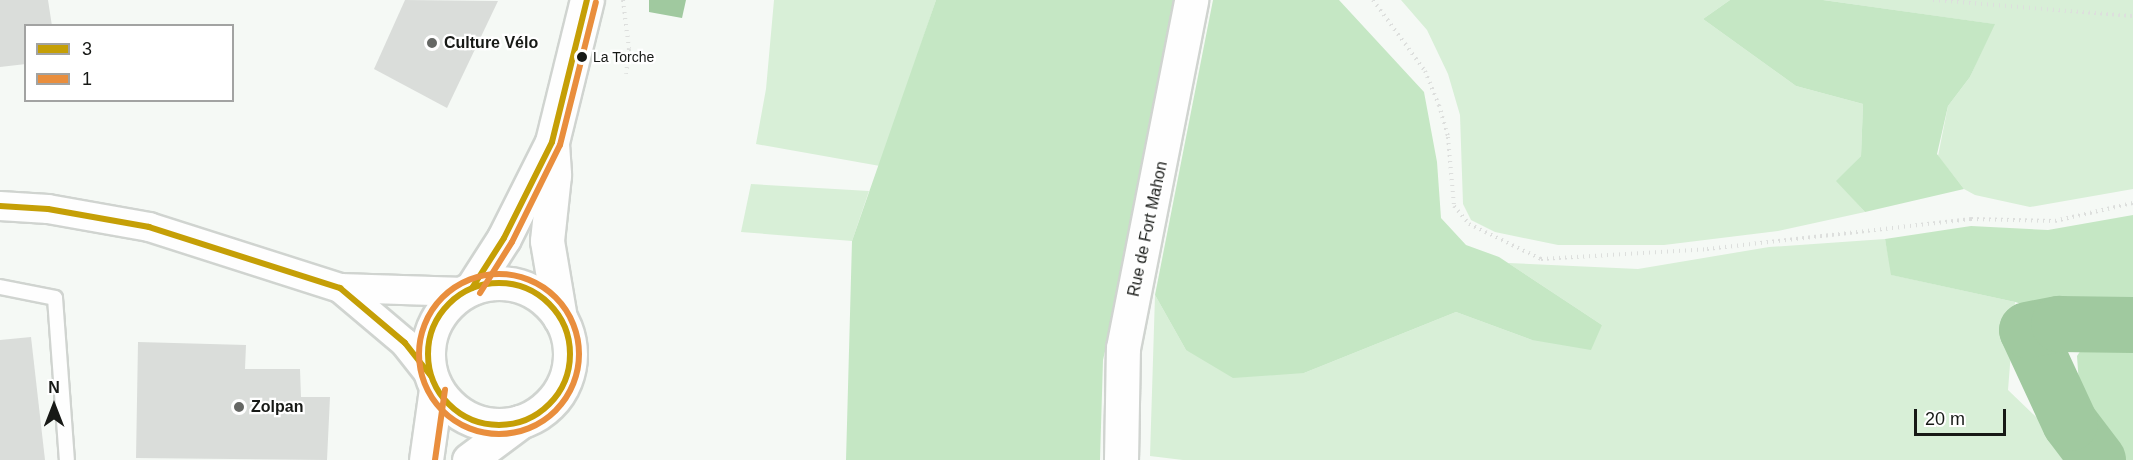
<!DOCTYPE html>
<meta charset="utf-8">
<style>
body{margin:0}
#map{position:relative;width:2133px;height:460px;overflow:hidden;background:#f5f9f5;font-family:Helvetica,sans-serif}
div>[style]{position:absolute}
.green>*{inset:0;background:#d8efd7}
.forest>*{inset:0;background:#c5e7c4}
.water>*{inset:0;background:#a0c99f}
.river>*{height:56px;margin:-28px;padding:0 28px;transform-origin:28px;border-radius:28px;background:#a0c99f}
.building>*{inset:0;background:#daddda}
.path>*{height:4px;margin-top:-2px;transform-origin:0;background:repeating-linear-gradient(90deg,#dddfdd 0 1.5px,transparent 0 6px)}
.roads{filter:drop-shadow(2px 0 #d0d4d0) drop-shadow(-2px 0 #d0d4d0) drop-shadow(0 2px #d0d4d0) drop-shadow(0 -2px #d0d4d0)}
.service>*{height:14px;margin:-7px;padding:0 7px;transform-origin:7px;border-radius:7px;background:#fefefe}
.minor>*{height:28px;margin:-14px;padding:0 14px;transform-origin:14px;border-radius:14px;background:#fefefe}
.tertiary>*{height:33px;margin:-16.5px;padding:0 16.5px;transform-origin:16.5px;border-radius:16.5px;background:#fefefe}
.tertiary>.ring{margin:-16.5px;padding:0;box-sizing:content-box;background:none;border:33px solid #fefefe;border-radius:50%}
.bus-1>*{height:6px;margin:-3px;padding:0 3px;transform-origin:3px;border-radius:3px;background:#c59f06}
.bus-1>.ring{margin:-3px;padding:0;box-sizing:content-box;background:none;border:6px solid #c59f06;border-radius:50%}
.bus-2>*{height:6px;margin:-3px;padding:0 3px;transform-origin:3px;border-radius:3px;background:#e98e3d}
.bus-2>.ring{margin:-3px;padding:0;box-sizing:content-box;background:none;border:6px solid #e98e3d;border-radius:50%}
.dots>*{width:16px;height:16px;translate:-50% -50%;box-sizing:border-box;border:3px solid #fff;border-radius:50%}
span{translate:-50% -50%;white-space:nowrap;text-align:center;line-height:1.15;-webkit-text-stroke:4.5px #fff;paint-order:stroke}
.bus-label{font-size:14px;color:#171916}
.left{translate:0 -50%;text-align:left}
.poi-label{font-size:16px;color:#171916;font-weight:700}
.street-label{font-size:16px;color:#171916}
.legend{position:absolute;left:24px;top:24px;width:210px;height:78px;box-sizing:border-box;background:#fff;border:2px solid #a2a3a2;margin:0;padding:8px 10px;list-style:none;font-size:18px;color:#171916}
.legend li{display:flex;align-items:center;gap:12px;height:30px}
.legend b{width:30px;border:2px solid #a2a3a2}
.north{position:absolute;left:24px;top:376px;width:60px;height:60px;-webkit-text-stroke:4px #fff;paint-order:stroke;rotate:0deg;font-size:16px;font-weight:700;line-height:24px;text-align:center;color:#171916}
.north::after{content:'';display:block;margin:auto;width:21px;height:27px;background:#171916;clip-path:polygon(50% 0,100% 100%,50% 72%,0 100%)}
.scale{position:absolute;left:1914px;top:409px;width:92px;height:27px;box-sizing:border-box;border:3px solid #171916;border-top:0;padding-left:8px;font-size:18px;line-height:21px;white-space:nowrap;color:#171916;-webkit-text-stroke:4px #fff;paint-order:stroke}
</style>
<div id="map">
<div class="green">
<div style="clip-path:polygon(774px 0,936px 0,880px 166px,756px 144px,766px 89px)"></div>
<div style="clip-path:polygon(1401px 0,2133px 0,2133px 189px,2030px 207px,1975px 195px,1964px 189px,1938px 156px,1948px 106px,1970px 77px,1994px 24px,1823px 0,1730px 0,1703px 19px,1796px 86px,1863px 104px,1861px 156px,1837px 181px,1865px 212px,1778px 231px,1664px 245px,1558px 245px,1495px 232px,1471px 220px,1463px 204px,1460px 115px,1448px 74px,1427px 30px)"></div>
<div style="clip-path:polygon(751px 184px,869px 191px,852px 241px,741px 232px)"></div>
<div style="clip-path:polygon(1885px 239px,1892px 275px,2015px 302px,2008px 390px,2081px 460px,1183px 460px,1150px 456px,1155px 295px,1186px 350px,1304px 373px,1456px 312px,1532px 340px,1602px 325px,1508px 263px,1638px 269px,1769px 247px)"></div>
</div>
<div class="forest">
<div style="clip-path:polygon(936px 0,1185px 0,1103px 360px,1100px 460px,846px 460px,852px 241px)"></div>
<div style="clip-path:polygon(1213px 0,1339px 0,1424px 92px,1437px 162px,1441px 218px,1466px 245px,1499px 257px,1602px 325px,1591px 350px,1532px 340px,1456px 312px,1304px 373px,1233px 378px,1186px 350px,1155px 295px)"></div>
<div style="clip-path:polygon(1730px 0,1823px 0,1995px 24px,1970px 77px,1948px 106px,1937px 154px,1964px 189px,1865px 212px,1836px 181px,1861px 156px,1863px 104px,1796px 86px,1703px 19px)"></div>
<div style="clip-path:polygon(2133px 215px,2133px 460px,2107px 460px,2081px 413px,2077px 356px,2097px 326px,2015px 302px,1891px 275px,1885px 239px,1971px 226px,2048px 230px)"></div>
</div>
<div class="water">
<div style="clip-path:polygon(649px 0,686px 0,682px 18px,649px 12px)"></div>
</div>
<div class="river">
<div style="left:2098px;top:460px;width:46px;rotate:-127.1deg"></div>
<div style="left:2070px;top:423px;width:102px;rotate:-114.8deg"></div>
<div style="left:2027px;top:330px;width:33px;rotate:-11deg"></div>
<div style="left:2059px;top:324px;width:74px;rotate:0.8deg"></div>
</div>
<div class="building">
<div style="clip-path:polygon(0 0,48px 0,52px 26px,26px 26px,26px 64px,0 67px)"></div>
<div style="clip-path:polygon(405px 0,498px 1px,447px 108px,374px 69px)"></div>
<div style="clip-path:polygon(31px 337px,45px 460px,0 460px,0 340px)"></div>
<div style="clip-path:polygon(138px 342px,246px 345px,245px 369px,300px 369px,301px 397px,330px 397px,327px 460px,136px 458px)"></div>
</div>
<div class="path">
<div style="left:623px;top:0;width:49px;rotate:83deg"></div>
<div style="left:629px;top:49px;width:25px;rotate:97deg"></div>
<div style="left:1373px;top:0;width:88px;rotate:53.8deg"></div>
<div style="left:1425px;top:71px;width:37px;rotate:68deg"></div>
<div style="left:1439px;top:105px;width:33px;rotate:74deg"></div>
<div style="left:1448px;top:137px;width:69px;rotate:85deg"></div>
<div style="left:1454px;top:206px;width:23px;rotate:50deg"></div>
<div style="left:1469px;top:224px;width:80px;rotate:25.9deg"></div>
<div style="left:1541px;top:259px;width:166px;rotate:-3.4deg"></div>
<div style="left:1707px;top:249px;width:266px;rotate:-6.5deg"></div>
<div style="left:1971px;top:219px;width:84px;rotate:1.4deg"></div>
<div style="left:2055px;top:221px;width:80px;rotate:-13deg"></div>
<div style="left:1933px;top:0;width:201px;rotate:4.6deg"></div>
</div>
<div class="roads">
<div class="service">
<div style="left:0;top:287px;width:56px;rotate:11.3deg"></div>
<div style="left:55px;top:298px;width:162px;rotate:85.8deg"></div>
</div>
<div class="minor">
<div style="left:0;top:206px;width:48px;rotate:3.6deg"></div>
<div style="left:48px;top:209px;width:103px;rotate:10.1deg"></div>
<div style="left:149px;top:227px;width:201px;rotate:17.7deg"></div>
<div style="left:340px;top:288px;width:85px;rotate:40.2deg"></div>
<div style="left:405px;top:343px;width:42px;rotate:51.8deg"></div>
<div style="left:340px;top:288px;width:124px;rotate:1.8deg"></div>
</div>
<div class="tertiary">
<div style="left:552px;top:144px;width:31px;rotate:86deg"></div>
<div style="left:554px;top:175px;width:66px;rotate:96.1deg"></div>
<div style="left:547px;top:241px;width:78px;rotate:80.4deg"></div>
<div class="ring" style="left:428px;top:283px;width:109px;height:109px"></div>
<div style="left:472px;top:288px;width:59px;rotate:-57.4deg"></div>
<div style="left:504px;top:238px;width:107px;rotate:-63.4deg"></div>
<div style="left:552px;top:142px;width:146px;rotate:-76.2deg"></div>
<div style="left:426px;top:460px;width:72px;rotate:-82deg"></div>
<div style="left:469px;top:460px;width:64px;rotate:-36.7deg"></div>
<div style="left:1121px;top:460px;width:112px;rotate:-89deg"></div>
<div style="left:1123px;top:348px;width:355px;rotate:-78.9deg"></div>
</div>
</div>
<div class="bus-1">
<div style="left:0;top:206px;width:48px;rotate:3.6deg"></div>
<div style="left:48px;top:209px;width:103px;rotate:10.1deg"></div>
<div style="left:149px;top:227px;width:201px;rotate:17.7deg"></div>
<div style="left:340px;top:288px;width:85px;rotate:40.2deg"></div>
<div style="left:405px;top:343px;width:42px;rotate:51.8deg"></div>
<div class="ring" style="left:428px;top:283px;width:136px;height:136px"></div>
<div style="left:472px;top:288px;width:59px;rotate:-57.4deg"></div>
<div style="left:504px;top:238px;width:107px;rotate:-63.4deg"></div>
<div style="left:552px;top:142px;width:146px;rotate:-76.2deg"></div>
</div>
<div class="bus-2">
<div class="ring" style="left:419px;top:274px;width:154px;height:154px"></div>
<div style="left:480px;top:293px;width:60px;rotate:-57.9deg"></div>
<div style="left:512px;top:242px;width:108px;rotate:-63.7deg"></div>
<div style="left:560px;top:145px;width:147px;rotate:-75.9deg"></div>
<div style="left:435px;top:460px;width:71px;rotate:-81.9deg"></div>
</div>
<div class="dots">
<div style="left:432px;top:43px;background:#656764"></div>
<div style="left:582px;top:57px;background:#171916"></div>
<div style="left:239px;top:407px;background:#656764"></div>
</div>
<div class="bus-label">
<span class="left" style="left:593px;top:57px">La Torche</span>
</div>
<div class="poi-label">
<span class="left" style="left:444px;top:43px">Culture Vélo</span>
<span class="left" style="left:251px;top:407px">Zolpan</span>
</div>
<div class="street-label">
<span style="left:1148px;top:229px;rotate:-78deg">Rue de Fort Mahon</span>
</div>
<ul class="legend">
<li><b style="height:8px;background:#c59f06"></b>3</li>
<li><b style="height:8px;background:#e98e3d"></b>1</li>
</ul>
<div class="north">N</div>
<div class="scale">20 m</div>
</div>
